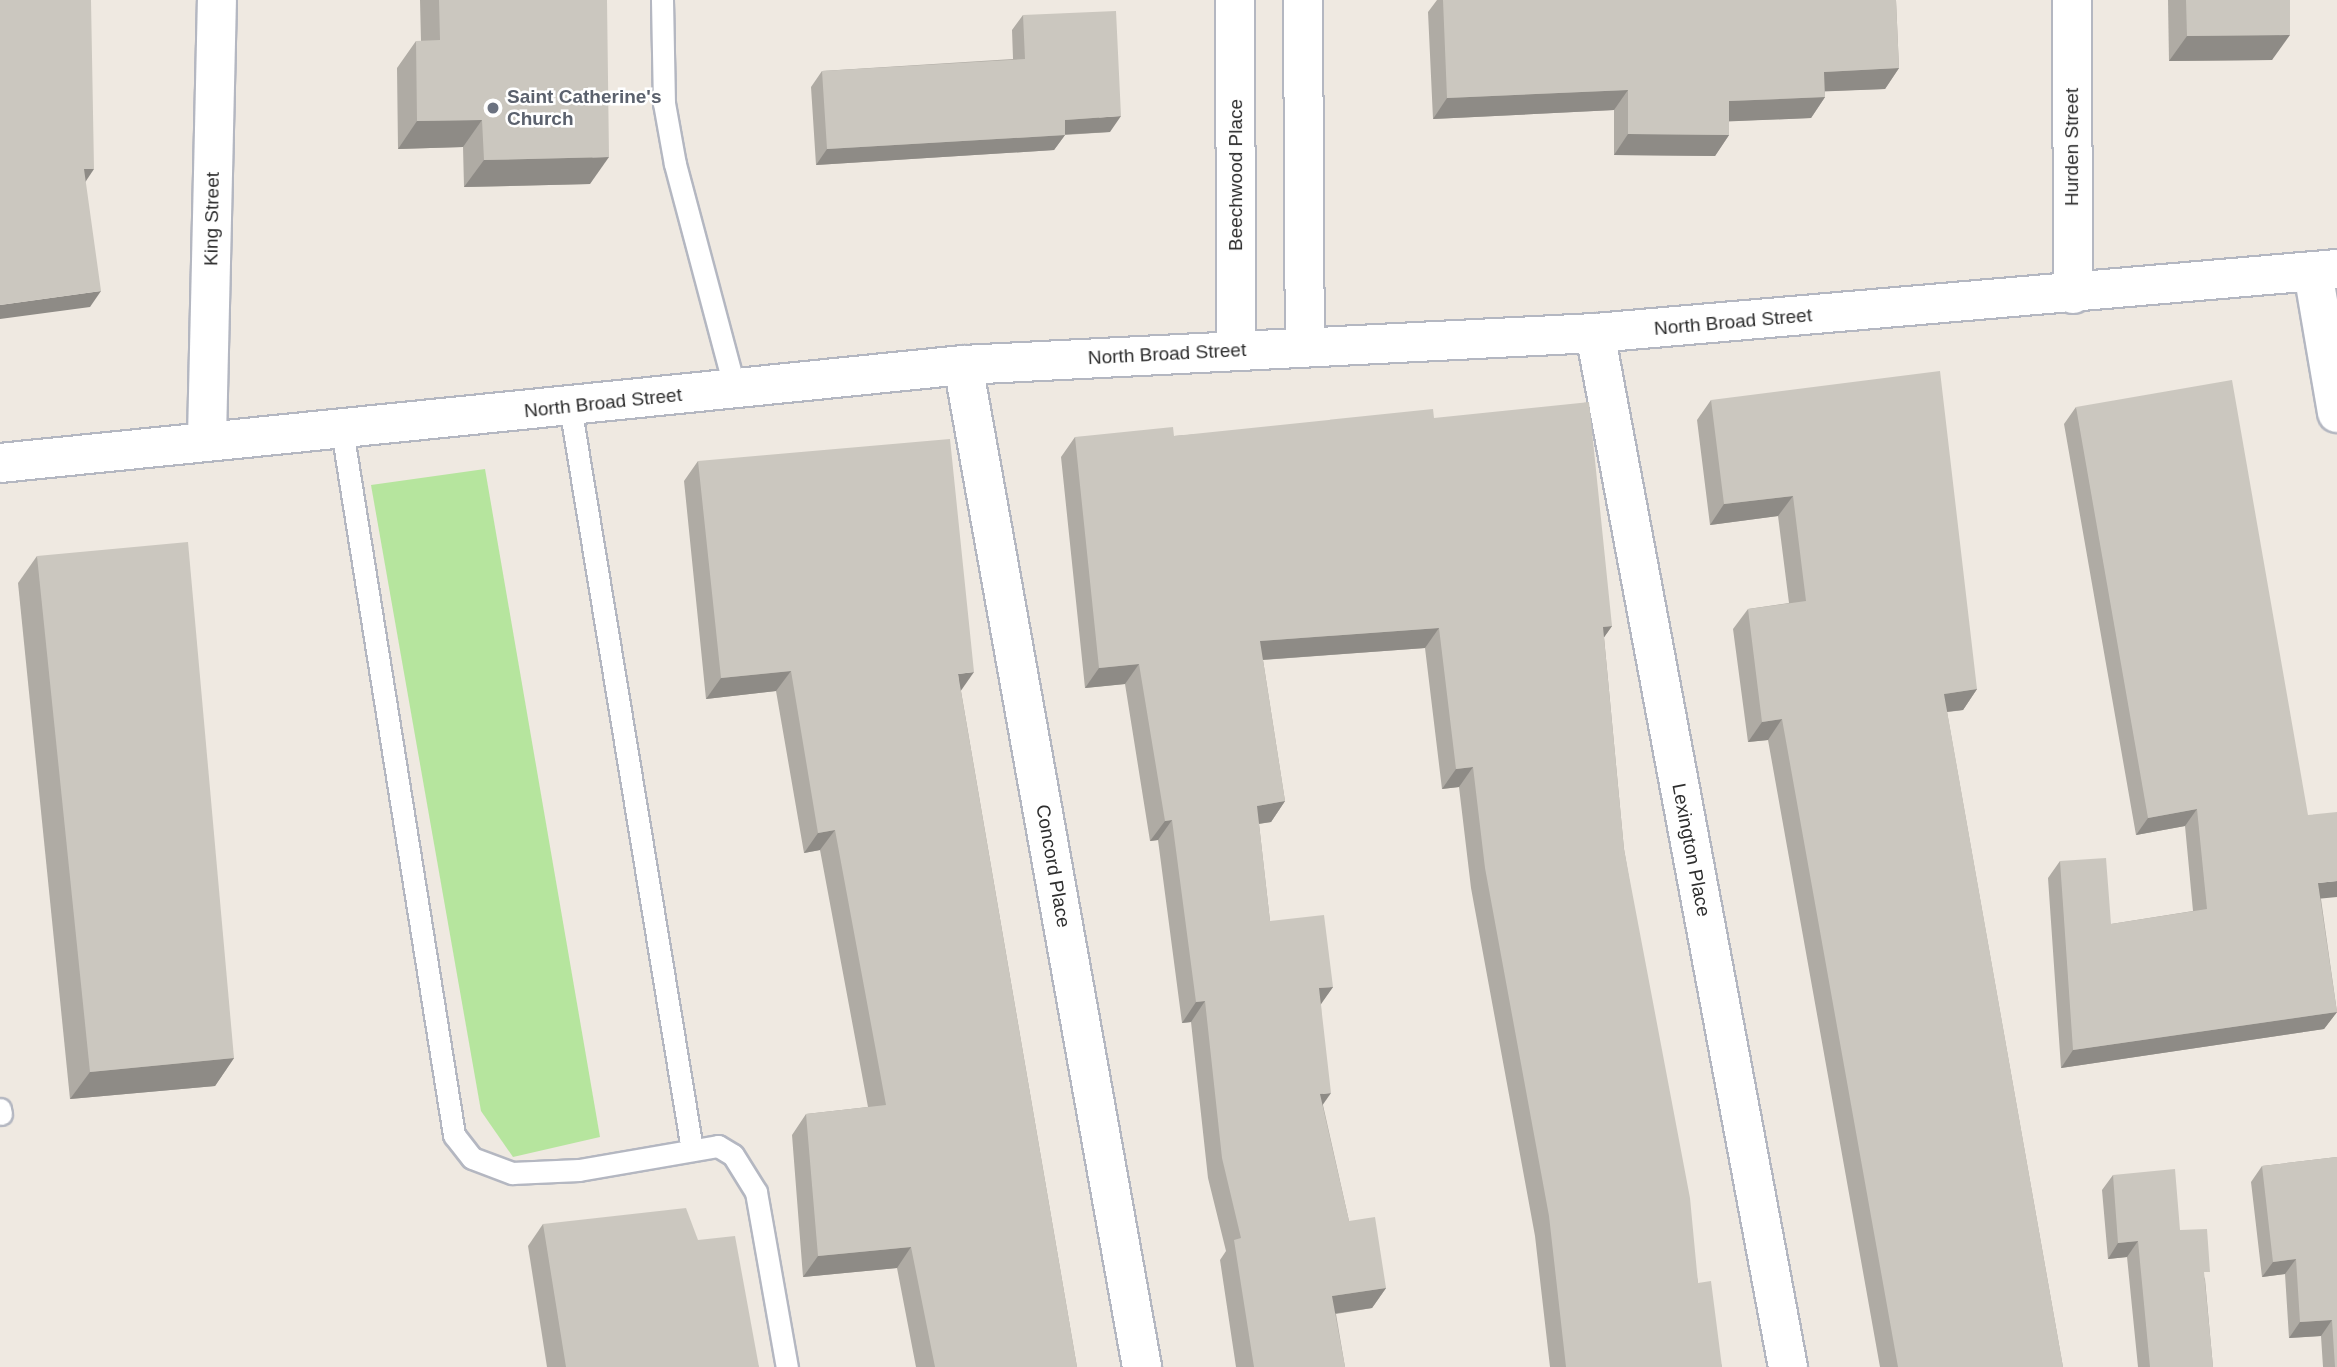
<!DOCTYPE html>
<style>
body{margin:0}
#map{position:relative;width:2337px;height:1367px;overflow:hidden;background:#efe9e1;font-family:Helvetica,sans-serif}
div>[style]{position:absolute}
.green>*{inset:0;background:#b6e59e}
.roads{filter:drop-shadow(2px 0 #b4b7c1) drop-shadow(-2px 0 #b4b7c1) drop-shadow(0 2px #b4b7c1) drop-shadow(0 -2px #b4b7c1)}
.lane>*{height:21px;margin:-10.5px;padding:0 10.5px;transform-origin:10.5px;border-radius:10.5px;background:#fff}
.street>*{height:38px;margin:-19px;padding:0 19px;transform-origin:19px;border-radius:19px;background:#fff}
.secondary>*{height:38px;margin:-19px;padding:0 19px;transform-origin:19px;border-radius:19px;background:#fff}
.wall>*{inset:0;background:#afaba4}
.shaded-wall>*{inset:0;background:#8e8b86}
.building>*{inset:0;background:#cbc7bf}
.dots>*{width:19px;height:19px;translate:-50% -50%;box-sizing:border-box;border:4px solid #fff;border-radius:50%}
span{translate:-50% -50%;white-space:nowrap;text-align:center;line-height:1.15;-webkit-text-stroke:5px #fff;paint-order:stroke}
.worship-label{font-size:19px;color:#5b616d;font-weight:700}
.left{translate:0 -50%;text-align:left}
.street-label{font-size:19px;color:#2e2e2e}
</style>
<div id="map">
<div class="green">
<div style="clip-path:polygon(485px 469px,600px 1137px,513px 1157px,481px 1111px,371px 485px)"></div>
</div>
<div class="roads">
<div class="lane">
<div style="left:662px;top:0;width:103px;rotate:88.9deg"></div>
<div style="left:664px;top:103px;width:62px;rotate:79.8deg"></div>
<div style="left:675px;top:164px;width:233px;rotate:75.1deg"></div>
<div style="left:570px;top:406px;width:753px;rotate:80.68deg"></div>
<div style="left:342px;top:430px;width:714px;rotate:80.97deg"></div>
<div style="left:454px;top:1135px;width:29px;rotate:52deg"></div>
<div style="left:472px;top:1158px;width:43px;rotate:20.6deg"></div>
<div style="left:512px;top:1173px;width:67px;rotate:-2.6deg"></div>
<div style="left:579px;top:1170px;width:141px;rotate:-9.8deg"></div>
<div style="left:718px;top:1146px;width:17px;rotate:31deg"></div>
<div style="left:733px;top:1155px;width:44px;rotate:58.1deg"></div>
<div style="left:756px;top:1192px;width:178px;rotate:80deg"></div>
<div style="left:0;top:1109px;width:5px;rotate:79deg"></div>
</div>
<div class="street">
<div style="left:1235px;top:0;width:351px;rotate:89.8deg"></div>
<div style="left:1303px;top:0;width:347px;rotate:89.7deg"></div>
<div style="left:2072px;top:0;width:294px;rotate:89.8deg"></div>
<div style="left:2313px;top:272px;width:143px;rotate:80.3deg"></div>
<div style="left:1595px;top:333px;width:1052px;rotate:79.43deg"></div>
<div style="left:963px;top:365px;width:1018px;rotate:79.87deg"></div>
<div style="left:207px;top:438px;width:438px;rotate:-88.7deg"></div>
</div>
<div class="secondary">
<div style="left:0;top:463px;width:968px;rotate:-5.81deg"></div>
<div style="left:963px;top:365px;width:633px;rotate:-2.9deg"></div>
<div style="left:1595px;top:333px;width:745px;rotate:-4.93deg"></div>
</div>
</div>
<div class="wall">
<div style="clip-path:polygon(420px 0,607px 0,590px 184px,464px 187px,463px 147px,398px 149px,397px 68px,416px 41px,421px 41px)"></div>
<div style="clip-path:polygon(1437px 0,1896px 0,1899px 68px,1885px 89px,1825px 91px,1825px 97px,1811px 118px,1729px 121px,1729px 135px,1715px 156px,1614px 155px,1614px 110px,1433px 119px,1428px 12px)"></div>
<div style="clip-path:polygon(2168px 0,2290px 0,2272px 60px,2169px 61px)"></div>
<div style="clip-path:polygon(1023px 15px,1110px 132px,1065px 135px,1054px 150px,816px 165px,811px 87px,822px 71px,1013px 59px,1012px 30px)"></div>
<div style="clip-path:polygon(1711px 400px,1977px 689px,1963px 710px,1947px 712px,2063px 1367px,1880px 1367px,1768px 740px,1748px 742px,1733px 629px,1748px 609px,1789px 603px,1778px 516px,1710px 525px,1697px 420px)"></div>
<div style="clip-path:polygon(2076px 407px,2321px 899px,2337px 1012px,2324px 1029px,2061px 1068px,2048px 878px,2060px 861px,2111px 924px,2193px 911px,2185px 826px,2136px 835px,2064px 424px)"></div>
<div style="clip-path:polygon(1434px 418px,1612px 626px,1604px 637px,1624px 849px,1698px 1283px,1722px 1367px,1550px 1367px,1535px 1236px,1471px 888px,1459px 787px,1442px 789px,1425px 648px,1263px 660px,1285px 801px,1271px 822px,1259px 824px,1270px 921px,1333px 987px,1321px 1003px,1323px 1105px,1349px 1221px,1386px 1288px,1372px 1308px,1336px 1314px,1345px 1367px,1236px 1367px,1220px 1260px,1226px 1251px,1208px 1178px,1191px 1022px,1182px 1023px,1158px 840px,1150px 841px,1125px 684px,1085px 688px,1061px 457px,1075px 437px,1174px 436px)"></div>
<div style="clip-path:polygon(698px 461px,961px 691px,1077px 1367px,916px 1367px,897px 1268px,803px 1277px,792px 1135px,806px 1114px,868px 1107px,820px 850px,804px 853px,776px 691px,706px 699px,684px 481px)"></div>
<div style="clip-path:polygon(37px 556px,234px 1058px,215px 1086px,70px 1099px,18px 583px)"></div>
<div style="clip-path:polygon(2337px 1157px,2337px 1367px,2323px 1367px,2321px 1336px,2289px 1338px,2285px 1274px,2262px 1277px,2251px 1182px,2262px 1166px)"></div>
<div style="clip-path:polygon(2113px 1175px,2180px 1230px,2205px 1279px,2213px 1367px,2138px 1367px,2127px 1257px,2108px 1259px,2102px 1190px)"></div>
<div style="clip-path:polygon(543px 1224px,698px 1240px,759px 1367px,547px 1367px,528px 1246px)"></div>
</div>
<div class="shaded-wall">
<div style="clip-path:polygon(2290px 35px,2272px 60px,2169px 61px,2187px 36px)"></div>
<div style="clip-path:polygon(1899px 68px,1885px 89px,1810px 92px,1824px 72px)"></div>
<div style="clip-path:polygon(1628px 90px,1614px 110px,1433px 119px,1447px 98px)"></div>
<div style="clip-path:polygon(1825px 97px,1811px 118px,1715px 122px,1729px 101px)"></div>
<div style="clip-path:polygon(1121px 116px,1110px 132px,1054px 135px,1065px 120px)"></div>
<div style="clip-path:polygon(482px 120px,463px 147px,398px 149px,417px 121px)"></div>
<div style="clip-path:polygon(1628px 134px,1729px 135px,1715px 156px,1614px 155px)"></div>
<div style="clip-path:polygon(1065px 135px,1054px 150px,816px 165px,827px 149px)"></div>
<div style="clip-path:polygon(609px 157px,590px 184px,464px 187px,484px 160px)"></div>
<div style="clip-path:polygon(84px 169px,94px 169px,84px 184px)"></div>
<div style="clip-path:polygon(101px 291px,90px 307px,0 319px,0 305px)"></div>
<div style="clip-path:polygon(1793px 496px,1778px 516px,1710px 525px,1724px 504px)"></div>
<div style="clip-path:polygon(1612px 626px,1598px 646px,1603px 627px)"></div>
<div style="clip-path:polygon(1439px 628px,1425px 648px,1246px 661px,1260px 641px)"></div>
<div style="clip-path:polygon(1139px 664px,1125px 684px,1085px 688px,1099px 668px)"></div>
<div style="clip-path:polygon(791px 671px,776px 691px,706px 699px,721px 678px)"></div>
<div style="clip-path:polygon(974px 672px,960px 692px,958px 674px)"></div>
<div style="clip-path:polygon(1977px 689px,1963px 710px,1929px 714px,1944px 694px)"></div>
<div style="clip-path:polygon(1782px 719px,1768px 740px,1748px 742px,1762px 722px)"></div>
<div style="clip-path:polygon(1473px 767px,1459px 787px,1442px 789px,1456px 769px)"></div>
<div style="clip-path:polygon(1285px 801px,1271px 822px,1243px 826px,1257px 806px)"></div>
<div style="clip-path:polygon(2197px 809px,2185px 826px,2136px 835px,2148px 818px)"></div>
<div style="clip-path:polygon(1172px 820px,1158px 840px,1150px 841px,1165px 821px)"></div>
<div style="clip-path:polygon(835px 830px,820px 850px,804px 853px,818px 833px)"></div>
<div style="clip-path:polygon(2337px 881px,2337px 897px,2306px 900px,2318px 883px)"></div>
<div style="clip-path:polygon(1333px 987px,1319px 1007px,1319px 988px)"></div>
<div style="clip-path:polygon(1205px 1001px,1191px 1022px,1182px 1023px,1196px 1002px)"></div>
<div style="clip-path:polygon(2337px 1012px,2324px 1029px,2061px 1068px,2073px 1050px)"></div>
<div style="clip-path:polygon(234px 1058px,215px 1086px,70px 1099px,90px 1072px)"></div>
<div style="clip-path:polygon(1331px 1093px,1317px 1113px,1320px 1094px)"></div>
<div style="clip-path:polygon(2138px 1241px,2127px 1257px,2108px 1259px,2118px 1243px)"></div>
<div style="clip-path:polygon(911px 1247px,897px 1268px,803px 1277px,818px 1256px)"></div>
<div style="clip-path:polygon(2296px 1259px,2285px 1274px,2262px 1277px,2273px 1262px)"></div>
<div style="clip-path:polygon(1386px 1288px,1372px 1308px,1318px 1316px,1332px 1296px)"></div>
<div style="clip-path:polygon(2332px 1320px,2321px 1336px,2289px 1338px,2300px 1322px)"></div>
</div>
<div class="building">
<div style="clip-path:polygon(0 0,91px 0,94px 169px,84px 169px,101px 291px,0 305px)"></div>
<div style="clip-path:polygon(439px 0,607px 0,609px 157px,484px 160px,482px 120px,417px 121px,416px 41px,440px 40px)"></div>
<div style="clip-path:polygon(1443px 0,1896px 0,1899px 68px,1824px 72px,1825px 97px,1729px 101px,1729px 135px,1628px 134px,1628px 90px,1447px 98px)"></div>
<div style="clip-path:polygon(2186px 0,2290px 0,2290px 35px,2187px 36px)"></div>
<div style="clip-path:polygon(1116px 11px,1121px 116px,1065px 120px,1065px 135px,827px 149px,822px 71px,1025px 59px,1023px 15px)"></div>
<div style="clip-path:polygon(1940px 371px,1977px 689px,1944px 694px,2063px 1367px,1898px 1367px,1782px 719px,1762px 722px,1748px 609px,1806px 601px,1793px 496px,1724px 504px,1711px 400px)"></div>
<div style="clip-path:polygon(2232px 380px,2308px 815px,2337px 812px,2337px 881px,2318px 883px,2337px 1012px,2073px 1050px,2060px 861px,2106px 858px,2111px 924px,2207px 909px,2197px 809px,2148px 818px,2076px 407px)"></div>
<div style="clip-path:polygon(1589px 402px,1612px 626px,1603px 627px,1624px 849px,1690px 1198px,1698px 1283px,1711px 1281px,1722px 1367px,1566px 1367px,1549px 1216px,1485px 868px,1473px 767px,1456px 769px,1439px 628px,1260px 641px,1285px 801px,1257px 806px,1270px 921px,1324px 915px,1333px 987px,1319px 988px,1331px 1093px,1320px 1094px,1349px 1221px,1375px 1217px,1386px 1288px,1332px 1296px,1345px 1367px,1254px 1367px,1234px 1240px,1241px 1238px,1222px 1158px,1205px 1001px,1196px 1002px,1172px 820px,1165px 821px,1139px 664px,1099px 668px,1075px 437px,1173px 427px,1174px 436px,1433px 409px,1434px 418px)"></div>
<div style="clip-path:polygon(950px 439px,974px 672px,958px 674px,1077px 1367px,935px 1367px,911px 1247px,818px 1256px,806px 1114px,886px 1105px,835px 830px,818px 833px,791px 671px,721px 678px,698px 461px)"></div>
<div style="clip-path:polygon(188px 542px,234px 1058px,90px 1072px,37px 556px)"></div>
<div style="clip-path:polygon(2337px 1157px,2337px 1367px,2335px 1367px,2332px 1320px,2300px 1322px,2296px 1259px,2273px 1262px,2262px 1166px)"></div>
<div style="clip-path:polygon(2175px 1169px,2180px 1230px,2207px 1229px,2210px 1272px,2204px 1272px,2213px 1367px,2150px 1367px,2138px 1241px,2118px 1243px,2113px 1175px)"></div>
<div style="clip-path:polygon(686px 1208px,698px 1240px,735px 1236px,759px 1367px,566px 1367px,543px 1224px)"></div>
</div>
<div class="dots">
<div style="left:493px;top:108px;background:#6b7280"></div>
</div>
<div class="worship-label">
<span class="left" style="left:507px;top:108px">Saint Catherine's<br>Church</span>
</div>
<div class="street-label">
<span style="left:2072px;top:147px;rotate:-90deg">Hurden Street</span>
<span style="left:1236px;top:175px;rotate:-90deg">Beechwood Place</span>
<span style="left:212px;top:219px;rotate:-89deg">King Street</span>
<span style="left:1733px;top:322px;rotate:-5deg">North Broad Street</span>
<span style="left:1167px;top:354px;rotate:-3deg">North Broad Street</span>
<span style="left:603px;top:403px;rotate:-6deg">North Broad Street</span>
<span style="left:1691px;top:850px;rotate:79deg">Lexington Place</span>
<span style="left:1053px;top:866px;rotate:80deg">Concord Place</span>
</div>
</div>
